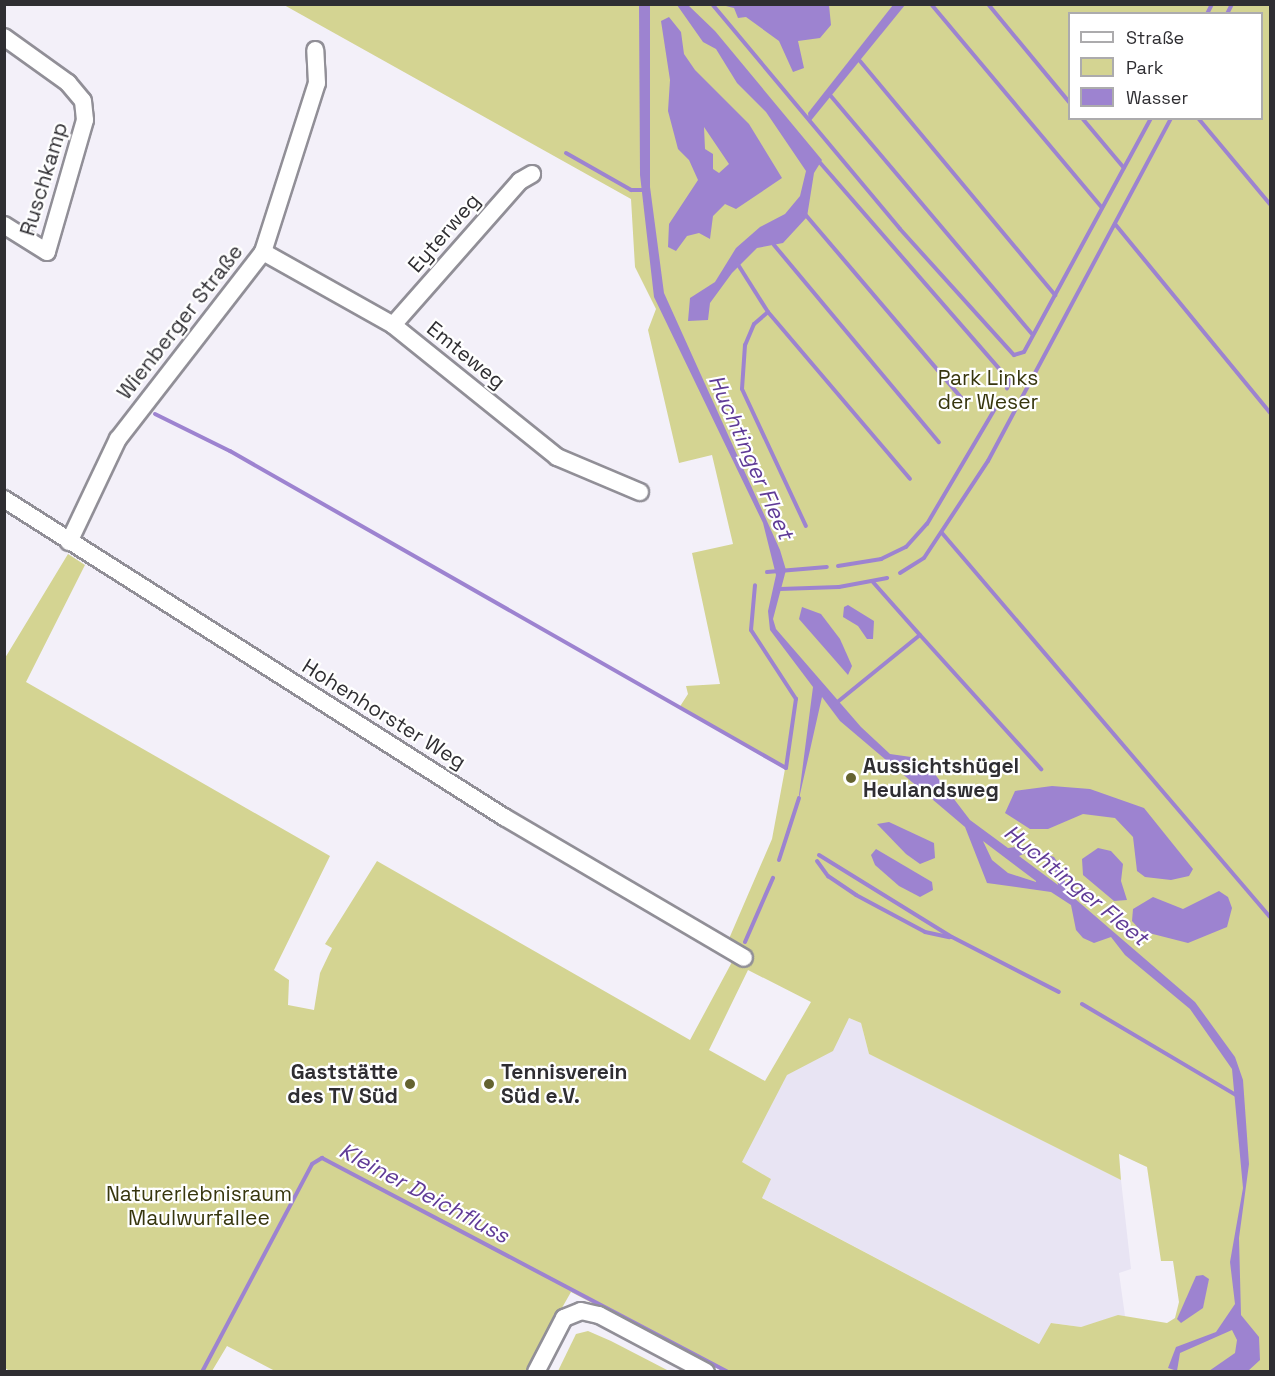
<!DOCTYPE html>
<meta charset="utf-8">
<style>
body{margin:0}
#map{position:relative;width:1275px;height:1376px;overflow:hidden;background:#f3f0f9;font-family:"Space Grotesk",sans-serif}
div>[style]{position:absolute}
.built>*{inset:0;background:#e8e4f3}
.green>*{inset:0;background:#d4d492}
.water>*{inset:0;background:#9d83d0}
.stream>*{height:4px;margin:-2px;padding:0 2px;transform-origin:2px;border-radius:2px;background:#9d83d0}
.roads{filter:drop-shadow(2px 0 #918f97) drop-shadow(-2px 0 #918f97) drop-shadow(0 2px #918f97) drop-shadow(0 -2px #918f97)}
.minor>*{height:16px;margin:-8px;padding:0 8px;transform-origin:8px;border-radius:8px;background:#fff}
.dots>*{width:16px;height:16px;translate:-50% -50%;box-sizing:border-box;border:3px solid #fff;border-radius:50%}
span{translate:-50% -50%;white-space:nowrap;text-align:center;line-height:1.15;-webkit-text-stroke:4.5px #fff;paint-order:stroke}
.street-label{font-size:21px;color:#2f2e32}
.park-label{font-size:21px;color:#37360e}
.poi-label{font-size:21px;color:#2f2e32;font-weight:700}
.left{translate:0 -50%;text-align:left}
.right{translate:-100% -50%;text-align:right}
.water-label{font-size:22px;color:#603b97;font-style:italic}
.frame{position:absolute;inset:0;border:6px solid #2f2e32;pointer-events:none}
.legend{position:absolute;left:1068px;top:12px;width:195px;height:108px;box-sizing:border-box;background:#fff;border:2px solid #acabad;margin:0;padding:8px 10px;list-style:none;font-size:18px;color:#2f2e32}
.legend li{display:flex;align-items:center;gap:12px;height:30px}
.legend b{width:30px;border:2px solid #acabad}
</style>
<div id="map">
<div class="built">
<div style="clip-path:polygon(811px 1002px,861px 1023px,869px 1054px,1121px 1180px,1131px 1269px,1119px 1273px,1125px 1316px,1081px 1327px,1052px 1323px,1039px 1344px,719px 1175px)"></div>
</div>
<div class="green">
<div style="clip-path:polygon(evenodd,284px 5px,1270px 5px,1270px 1371px,722px 1371px,571px 1292px,526px 1371px,275px 1371px,227px 1346px,212px 1371px,11px 1372px,5px 1368px,5px 658px,68px 554px,85px 565px,26px 682px,330px 856px,274px 970px,289px 980px,288px 1005px,314px 1010px,320px 973px,332px 948px,325px 944px,377px 861px,690px 1040px,732px 962px,722px 955px,772px 839px,785px 769px,679px 708px,688px 694px,686px 686px,720px 684px,692px 553px,733px 544px,712px 455px,679px 463px,648px 330px,656px 309px,635px 267px,631px 199px,284px 5px,1070px 14px,1262px 14px,1262px 118px,1070px 118px,1070px 14px,284px 5px,748px 970px,811px 1002px,765px 1081px,709px 1050px,748px 970px,284px 5px,849px 1018px,861px 1023px,869px 1054px,1121px 1180px,1119px 1154px,1147px 1167px,1161px 1261px,1173px 1261px,1179px 1302px,1175px 1318px,1167px 1323px,1118px 1315px,1081px 1327px,1051px 1323px,1039px 1344px,762px 1198px,771px 1179px,742px 1162px,787px 1075px,833px 1051px,849px 1018px)"></div>
<div style="clip-path:polygon(588px 1331px,611px 1341px,669px 1371px,558px 1371px,576px 1334px)"></div>
</div>
<div class="water">
<div style="clip-path:polygon(evenodd,639px 5px,650px 5px,650px 187px,664px 293px,780px 550px,786px 570px,773px 619px,776px 629px,861px 727px,890px 754px,911px 757px,931px 769px,970px 820px,1008px 848px,1024px 846px,1054px 857px,1064px 872px,1066px 891px,1195px 1002px,1235px 1057px,1243px 1080px,1249px 1164px,1239px 1238px,1241px 1315px,1259px 1337px,1260px 1360px,1248px 1371px,1209px 1371px,1235px 1353px,1237px 1340px,1232px 1330px,1180px 1353px,1177px 1371px,1168px 1368px,1176px 1347px,1216px 1332px,1235px 1304px,1230px 1262px,1243px 1188px,1232px 1069px,1190px 1009px,1125px 955px,1111px 937px,1094px 943px,1083px 938px,1076px 930px,1071px 905px,1051px 892px,987px 883px,965px 827px,840px 721px,822px 697px,798px 803px,813px 687px,770px 630px,768px 611px,776px 575px,763px 523px,654px 297px,640px 175px,639px 5px,983px 841px,1036px 881px,1036px 882px,1008px 873px,992px 860px,983px 841px,639px 5px,1026px 853px,1047px 861px,1055px 871px,1058px 885px,1019px 856px,1026px 853px)"></div>
<div style="clip-path:polygon(677px 5px,688px 5px,715px 31px,822px 160px,814px 173px,807px 217px,783px 243px,757px 248px,732px 273px,710px 303px,708px 320px,688px 321px,690px 298px,715px 282px,736px 248px,760px 227px,785px 214px,800px 196px,806px 171px,766px 112px,737px 83px,716px 49px,703px 42px)"></div>
<div style="clip-path:polygon(722px 5px,829px 5px,831px 25px,820px 38px,798px 41px,804px 68px,793px 72px,779px 41px,746px 17px,738px 18px,734px 8px)"></div>
<div style="clip-path:polygon(893px 5px,905px 5px,809px 123px,808px 113px)"></div>
<div style="clip-path:polygon(evenodd,669px 17px,681px 32px,684px 54px,695px 70px,749px 124px,782px 178px,736px 209px,725px 204px,713px 216px,710px 239px,699px 233px,687px 236px,676px 251px,668px 247px,669px 224px,698px 180px,689px 160px,678px 149px,668px 111px,670px 80px,661px 21px,669px 17px,704px 127px,729px 164px,719px 173px,713px 169px,713px 154px,705px 149px,704px 127px)"></div>
<div style="clip-path:polygon(848px 605px,874px 621px,873px 639px,867px 639px,858px 626px,843px 617px,844px 607px)"></div>
<div style="clip-path:polygon(802px 607px,821px 614px,840px 639px,852px 666px,848px 675px,799px 619px)"></div>
<div style="clip-path:polygon(1052px 786px,1090px 789px,1144px 808px,1193px 869px,1189px 876px,1171px 880px,1145px 877px,1137px 871px,1133px 837px,1115px 818px,1083px 814px,1048px 829px,1030px 829px,1005px 813px,1015px 791px)"></div>
<div style="clip-path:polygon(889px 822px,934px 843px,935px 858px,920px 864px,906px 854px,877px 824px)"></div>
<div style="clip-path:polygon(1098px 848px,1111px 851px,1123px 864px,1121px 881px,1127px 900px,1114px 901px,1083px 875px,1082px 859px)"></div>
<div style="clip-path:polygon(876px 849px,932px 882px,933px 890px,920px 897px,899px 886px,875px 865px,871px 855px)"></div>
<div style="clip-path:polygon(1219px 891px,1228px 897px,1232px 908px,1227px 927px,1188px 943px,1141px 931px,1132px 921px,1133px 909px,1153px 897px,1183px 909px)"></div>
<div style="clip-path:polygon(1203px 1275px,1209px 1279px,1203px 1308px,1181px 1323px,1177px 1319px,1196px 1276px)"></div>
</div>
<div class="stream">
<div style="left:712px;top:4px;width:293px;rotate:50.1deg"></div>
<div style="left:900px;top:229px;width:170px;rotate:47.9deg"></div>
<div style="left:1014px;top:355px;width:10px;rotate:-17deg"></div>
<div style="left:1024px;top:352px;width:266px;rotate:-61.5deg"></div>
<div style="left:931px;top:4px;width:266px;rotate:50deg"></div>
<div style="left:988px;top:4px;width:129px;rotate:50.4deg"></div>
<div style="left:1207px;top:14px;width:11px;rotate:-63deg"></div>
<div style="left:1227px;top:14px;width:11px;rotate:-63deg"></div>
<div style="left:860px;top:61px;width:305px;rotate:50.2deg"></div>
<div style="left:830px;top:95px;width:314px;rotate:49.8deg"></div>
<div style="left:1082px;top:118px;width:65px;rotate:50deg"></div>
<div style="left:1198px;top:118px;width:112px;rotate:50.1deg"></div>
<div style="left:566px;top:153px;width:75px;rotate:29.6deg"></div>
<div style="left:631px;top:190px;width:14px"></div>
<div style="left:816px;top:158px;width:296px;rotate:49deg"></div>
<div style="left:1010px;top:381px;width:8px;rotate:113deg"></div>
<div style="left:804px;top:213px;width:248px;rotate:49.6deg"></div>
<div style="left:1115px;top:224px;width:244px;rotate:50.6deg"></div>
<div style="left:774px;top:245px;width:257px;rotate:50.1deg"></div>
<div style="left:737px;top:263px;width:58px;rotate:57.7deg"></div>
<div style="left:768px;top:312px;width:219px;rotate:49.6deg"></div>
<div style="left:768px;top:312px;width:18px;rotate:139deg"></div>
<div style="left:754px;top:324px;width:23px;rotate:113deg"></div>
<div style="left:745px;top:345px;width:44px;rotate:93.9deg"></div>
<div style="left:742px;top:389px;width:151px;rotate:65deg"></div>
<div style="left:155px;top:414px;width:84px;rotate:26.3deg"></div>
<div style="left:230px;top:451px;width:640px;rotate:29.69deg"></div>
<div style="left:786px;top:768px;width:70px;rotate:-81.8deg"></div>
<div style="left:796px;top:699px;width:82px;rotate:-123.1deg"></div>
<div style="left:751px;top:630px;width:45px;rotate:-84.9deg"></div>
<div style="left:942px;top:533px;width:505px;rotate:49.5deg"></div>
<div style="left:838px;top:566px;width:44px;rotate:-9.2deg"></div>
<div style="left:881px;top:559px;width:28px;rotate:-26deg"></div>
<div style="left:906px;top:547px;width:31px;rotate:-48deg"></div>
<div style="left:927px;top:524px;width:142px;rotate:-59.5deg"></div>
<div style="left:767px;top:572px;width:60px;rotate:-4.8deg"></div>
<div style="left:900px;top:573px;width:28px;rotate:-32deg"></div>
<div style="left:924px;top:558px;width:116px;rotate:-56.6deg"></div>
<div style="left:988px;top:461px;width:389px;rotate:-61.9deg"></div>
<div style="left:872px;top:581px;width:72px;rotate:48.4deg"></div>
<div style="left:780px;top:589px;width:59px;rotate:-1.9deg"></div>
<div style="left:839px;top:587px;width:49px;rotate:-10.6deg"></div>
<div style="left:835px;top:704px;width:109px;rotate:-39.1deg"></div>
<div style="left:920px;top:635px;width:181px;rotate:47.9deg"></div>
<div style="left:819px;top:855px;width:156px;rotate:31.7deg"></div>
<div style="left:952px;top:937px;width:120px;rotate:27.2deg"></div>
<div style="left:779px;top:860px;width:65px;rotate:-72.1deg"></div>
<div style="left:817px;top:861px;width:19px;rotate:54deg"></div>
<div style="left:828px;top:876px;width:34px;rotate:34deg"></div>
<div style="left:856px;top:895px;width:78px;rotate:28.2deg"></div>
<div style="left:925px;top:932px;width:25px;rotate:12deg"></div>
<div style="left:745px;top:942px;width:70px;rotate:-66.4deg"></div>
<div style="left:1082px;top:1004px;width:182px;rotate:30.6deg"></div>
<div style="left:202px;top:1372px;width:235px;rotate:-62.1deg"></div>
<div style="left:312px;top:1164px;width:12px;rotate:-31deg"></div>
<div style="left:322px;top:1158px;width:459px;rotate:27.8deg"></div>
</div>
<div class="roads">
<div class="minor">
<div style="left:4px;top:37px;width:79px;rotate:35.7deg"></div>
<div style="left:68px;top:83px;width:23px;rotate:50deg"></div>
<div style="left:83px;top:101px;width:19px;rotate:84deg"></div>
<div style="left:85px;top:120px;width:137px;rotate:106.1deg"></div>
<div style="left:47px;top:252px;width:51px;rotate:-147.9deg"></div>
<div style="left:263px;top:252px;width:149px;rotate:29.3deg"></div>
<div style="left:393px;top:325px;width:211px;rotate:38.8deg"></div>
<div style="left:557px;top:457px;width:90px;rotate:22.9deg"></div>
<div style="left:393px;top:325px;width:192px;rotate:-48.6deg"></div>
<div style="left:520px;top:181px;width:14px;rotate:-30deg"></div>
<div style="left:4px;top:499px;width:593px;rotate:32.46deg"></div>
<div style="left:504px;top:817px;width:278px;rotate:30.4deg"></div>
<div style="left:69px;top:542px;width:114px;rotate:-64.6deg"></div>
<div style="left:118px;top:439px;width:237px;rotate:-52.2deg"></div>
<div style="left:263px;top:252px;width:177px;rotate:-72.3deg"></div>
<div style="left:317px;top:83px;width:33px;rotate:-93deg"></div>
<div style="left:536px;top:1372px;width:61px;rotate:-62.6deg"></div>
<div style="left:564px;top:1318px;width:18px;rotate:-22deg"></div>
<div style="left:581px;top:1311px;width:18px;rotate:13deg"></div>
<div style="left:599px;top:1315px;width:121px;rotate:28deg"></div>
</div>
</div>
<div class="dots">
<div style="left:851px;top:778px;background:#646330"></div>
<div style="left:410px;top:1084px;background:#646330"></div>
<div style="left:489px;top:1084px;background:#646330"></div>
</div>
<div class="street-label">
<span style="left:44px;top:179px;rotate:-73deg">Ruschkamp</span>
<span style="left:444px;top:233px;rotate:-49deg">Eyterweg</span>
<span style="left:180px;top:322px;rotate:-52deg">Wienberger Straße</span>
<span style="left:466px;top:355px;rotate:39deg">Emteweg</span>
<span style="left:384px;top:714px;rotate:32deg">Hohenhorster Weg</span>
</div>
<div class="park-label">
<span style="left:988px;top:390px">Park Links<br>der Weser</span>
<span style="left:199px;top:1206px">Naturerlebnisraum<br>Maulwurfallee</span>
</div>
<div class="poi-label">
<span class="left" style="left:863px;top:778px">Aussichtshügel<br>Heulandsweg</span>
<span class="right" style="left:398px;top:1084px">Gaststätte<br>des TV Süd</span>
<span class="left" style="left:501px;top:1084px">Tennisverein<br>Süd e.V.</span>
</div>
<div class="water-label">
<span style="left:751px;top:457px;rotate:66deg">Huchtinger Fleet</span>
<span style="left:1076px;top:885px;rotate:39deg">Huchtinger Fleet</span>
<span style="left:424px;top:1193px;rotate:28deg">Kleiner Deichfluss</span>
</div>
<div class="frame"></div>
<ul class="legend">
<li><b style="height:8px;background:#fff"></b>Straße</li>
<li><b style="height:16px;background:#d4d492"></b>Park</li>
<li><b style="height:16px;background:#9d83d0"></b>Wasser</li>
</ul>
</div>
